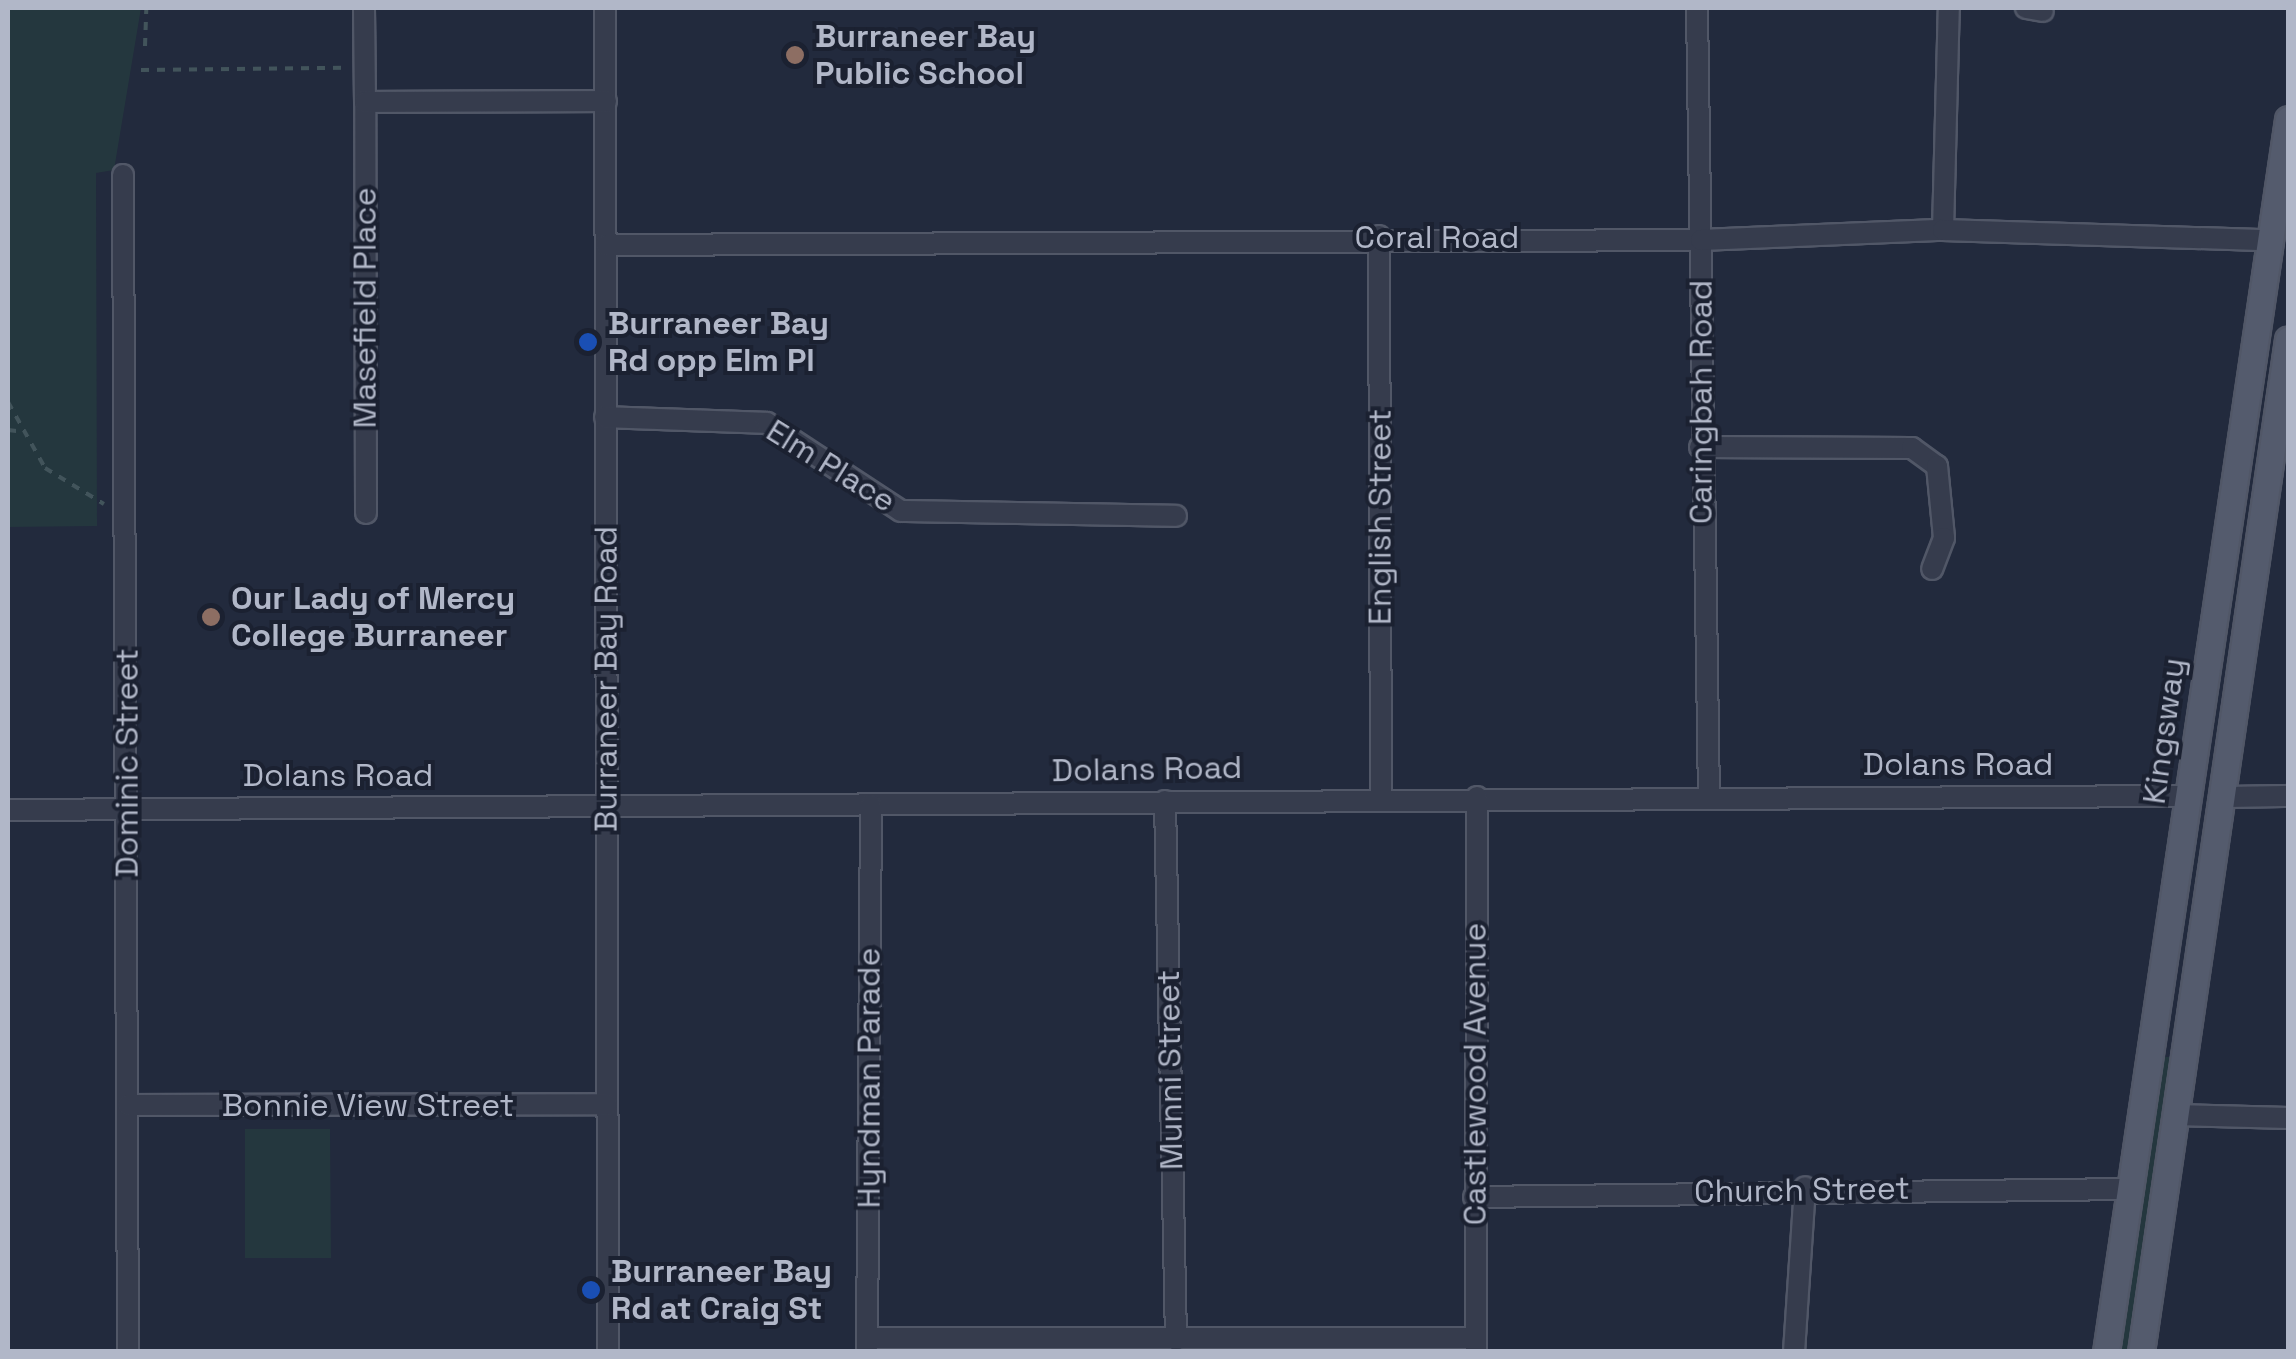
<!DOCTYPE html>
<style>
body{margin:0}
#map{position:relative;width:2296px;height:1359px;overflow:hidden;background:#222a3d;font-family:"Space Grotesk",sans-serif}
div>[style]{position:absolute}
.green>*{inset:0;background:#24373e}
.path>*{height:4px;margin-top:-2px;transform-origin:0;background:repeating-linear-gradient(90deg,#42545b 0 8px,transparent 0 16px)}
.roads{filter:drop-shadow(2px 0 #515767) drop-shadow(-2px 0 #515767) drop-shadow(0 2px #515767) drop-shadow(0 -2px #515767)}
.minor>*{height:20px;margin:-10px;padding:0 10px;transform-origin:10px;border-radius:10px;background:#363c4d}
.major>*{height:25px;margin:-12.5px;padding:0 12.5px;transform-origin:12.5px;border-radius:12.5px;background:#545b6d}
.dots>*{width:28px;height:28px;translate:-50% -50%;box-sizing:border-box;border:5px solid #1b2131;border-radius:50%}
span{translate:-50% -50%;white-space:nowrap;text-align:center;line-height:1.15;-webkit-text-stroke:8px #1b2131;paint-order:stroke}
.poi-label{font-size:32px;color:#b1b7c8;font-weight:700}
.left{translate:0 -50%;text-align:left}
.street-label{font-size:32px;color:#b1b7c8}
.frame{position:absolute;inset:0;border:10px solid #b1b7c8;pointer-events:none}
</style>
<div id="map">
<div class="green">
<div style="clip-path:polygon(8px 8px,141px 8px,114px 170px,96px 173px,97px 526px,8px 527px)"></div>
<div style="clip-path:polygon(2163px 1057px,2172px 1057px,2129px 1351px,2120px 1352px)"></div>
<div style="clip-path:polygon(245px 1129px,330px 1129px,331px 1258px,245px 1258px)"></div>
</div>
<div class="path">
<div style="left:145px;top:46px;width:38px;rotate:-88deg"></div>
<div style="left:141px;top:70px;width:204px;rotate:-0.6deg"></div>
<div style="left:8px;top:402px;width:76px;rotate:60.7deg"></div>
<div style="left:45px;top:468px;width:69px;rotate:31.4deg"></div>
<div style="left:8px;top:430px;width:17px;rotate:7deg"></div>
</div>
<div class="roads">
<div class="minor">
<div style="left:364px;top:8px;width:94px;rotate:89.4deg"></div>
<div style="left:605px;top:8px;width:1344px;rotate:89.87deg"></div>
<div style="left:1697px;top:8px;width:789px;rotate:89.13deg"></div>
<div style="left:2026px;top:8px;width:17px;rotate:10deg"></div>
<div style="left:123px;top:175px;width:1177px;rotate:89.76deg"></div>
<div style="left:1943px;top:230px;width:222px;rotate:-88.5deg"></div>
<div style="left:1379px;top:236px;width:562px;rotate:89.8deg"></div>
<div style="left:606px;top:245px;width:1095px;rotate:-0.26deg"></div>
<div style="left:1701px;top:240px;width:242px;rotate:-2.4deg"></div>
<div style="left:1943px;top:230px;width:324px;rotate:1.8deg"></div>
<div style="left:605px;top:417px;width:162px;rotate:2.1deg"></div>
<div style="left:767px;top:423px;width:160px;rotate:33.3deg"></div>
<div style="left:901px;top:511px;width:275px;rotate:1deg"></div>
<div style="left:1700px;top:447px;width:212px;rotate:0.3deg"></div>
<div style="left:1912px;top:448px;width:31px;rotate:36deg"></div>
<div style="left:1937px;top:466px;width:72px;rotate:84.4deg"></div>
<div style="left:1944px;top:538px;width:33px;rotate:111deg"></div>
<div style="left:366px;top:513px;width:411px;rotate:-90.1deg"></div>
<div style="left:365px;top:102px;width:241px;rotate:-0.2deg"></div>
<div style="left:2223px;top:797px;width:65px;rotate:-0.9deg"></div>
<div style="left:1165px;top:801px;width:539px;rotate:88.83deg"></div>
<div style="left:8px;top:810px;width:2179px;rotate:-0.37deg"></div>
<div style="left:128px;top:1105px;width:479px;rotate:-0.1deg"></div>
<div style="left:2176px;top:1115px;width:112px;rotate:1.5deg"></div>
<div style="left:1474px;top:1197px;width:656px;rotate:-0.7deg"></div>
<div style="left:867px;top:1338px;width:609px"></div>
<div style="left:867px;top:1348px;width:543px;rotate:-89.58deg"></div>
<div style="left:1476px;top:1350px;width:553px;rotate:-89.9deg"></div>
<div style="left:1794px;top:1352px;width:165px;rotate:-86.2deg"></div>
</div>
<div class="major">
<div style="left:2106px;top:1352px;width:1246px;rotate:-81.6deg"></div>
<div style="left:2141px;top:1352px;width:1023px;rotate:-81.74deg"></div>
</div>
</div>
<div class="dots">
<div style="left:795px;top:55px;background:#8d6e63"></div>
<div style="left:588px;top:342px;background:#1a4fb4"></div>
<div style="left:211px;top:617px;background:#8d6e63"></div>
<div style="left:591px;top:1290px;background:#1a4fb4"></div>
</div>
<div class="poi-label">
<span class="left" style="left:815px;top:55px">Burraneer Bay<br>Public School</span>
<span class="left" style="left:608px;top:342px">Burraneer Bay<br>Rd opp Elm Pl</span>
<span class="left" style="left:231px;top:617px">Our Lady of Mercy<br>College Burraneer</span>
<span class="left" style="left:611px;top:1290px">Burraneer Bay<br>Rd at Craig St</span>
</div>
<div class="street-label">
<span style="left:1437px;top:237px">Coral Road</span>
<span style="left:365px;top:308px;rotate:-90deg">Masefield Place</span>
<span style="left:1701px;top:402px;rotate:-90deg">Caringbah Road</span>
<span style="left:831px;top:466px;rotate:32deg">Elm Place</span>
<span style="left:1380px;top:517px;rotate:-90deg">English Street</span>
<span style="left:606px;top:679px;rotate:-90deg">Burraneer Bay Road</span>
<span style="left:2164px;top:731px;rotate:-82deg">Kingsway</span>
<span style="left:127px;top:763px;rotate:-90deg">Dominic Street</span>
<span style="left:1958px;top:764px">Dolans Road</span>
<span style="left:1147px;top:769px;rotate:-1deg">Dolans Road</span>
<span style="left:338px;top:775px">Dolans Road</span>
<span style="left:1170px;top:1070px;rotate:-91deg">Munni Street</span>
<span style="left:1475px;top:1074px;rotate:-90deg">Castlewood Avenue</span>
<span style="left:869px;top:1078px;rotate:-90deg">Hyndman Parade</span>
<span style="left:368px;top:1105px">Bonnie View Street</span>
<span style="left:1802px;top:1190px;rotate:-1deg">Church Street</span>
</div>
<div class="frame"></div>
</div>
